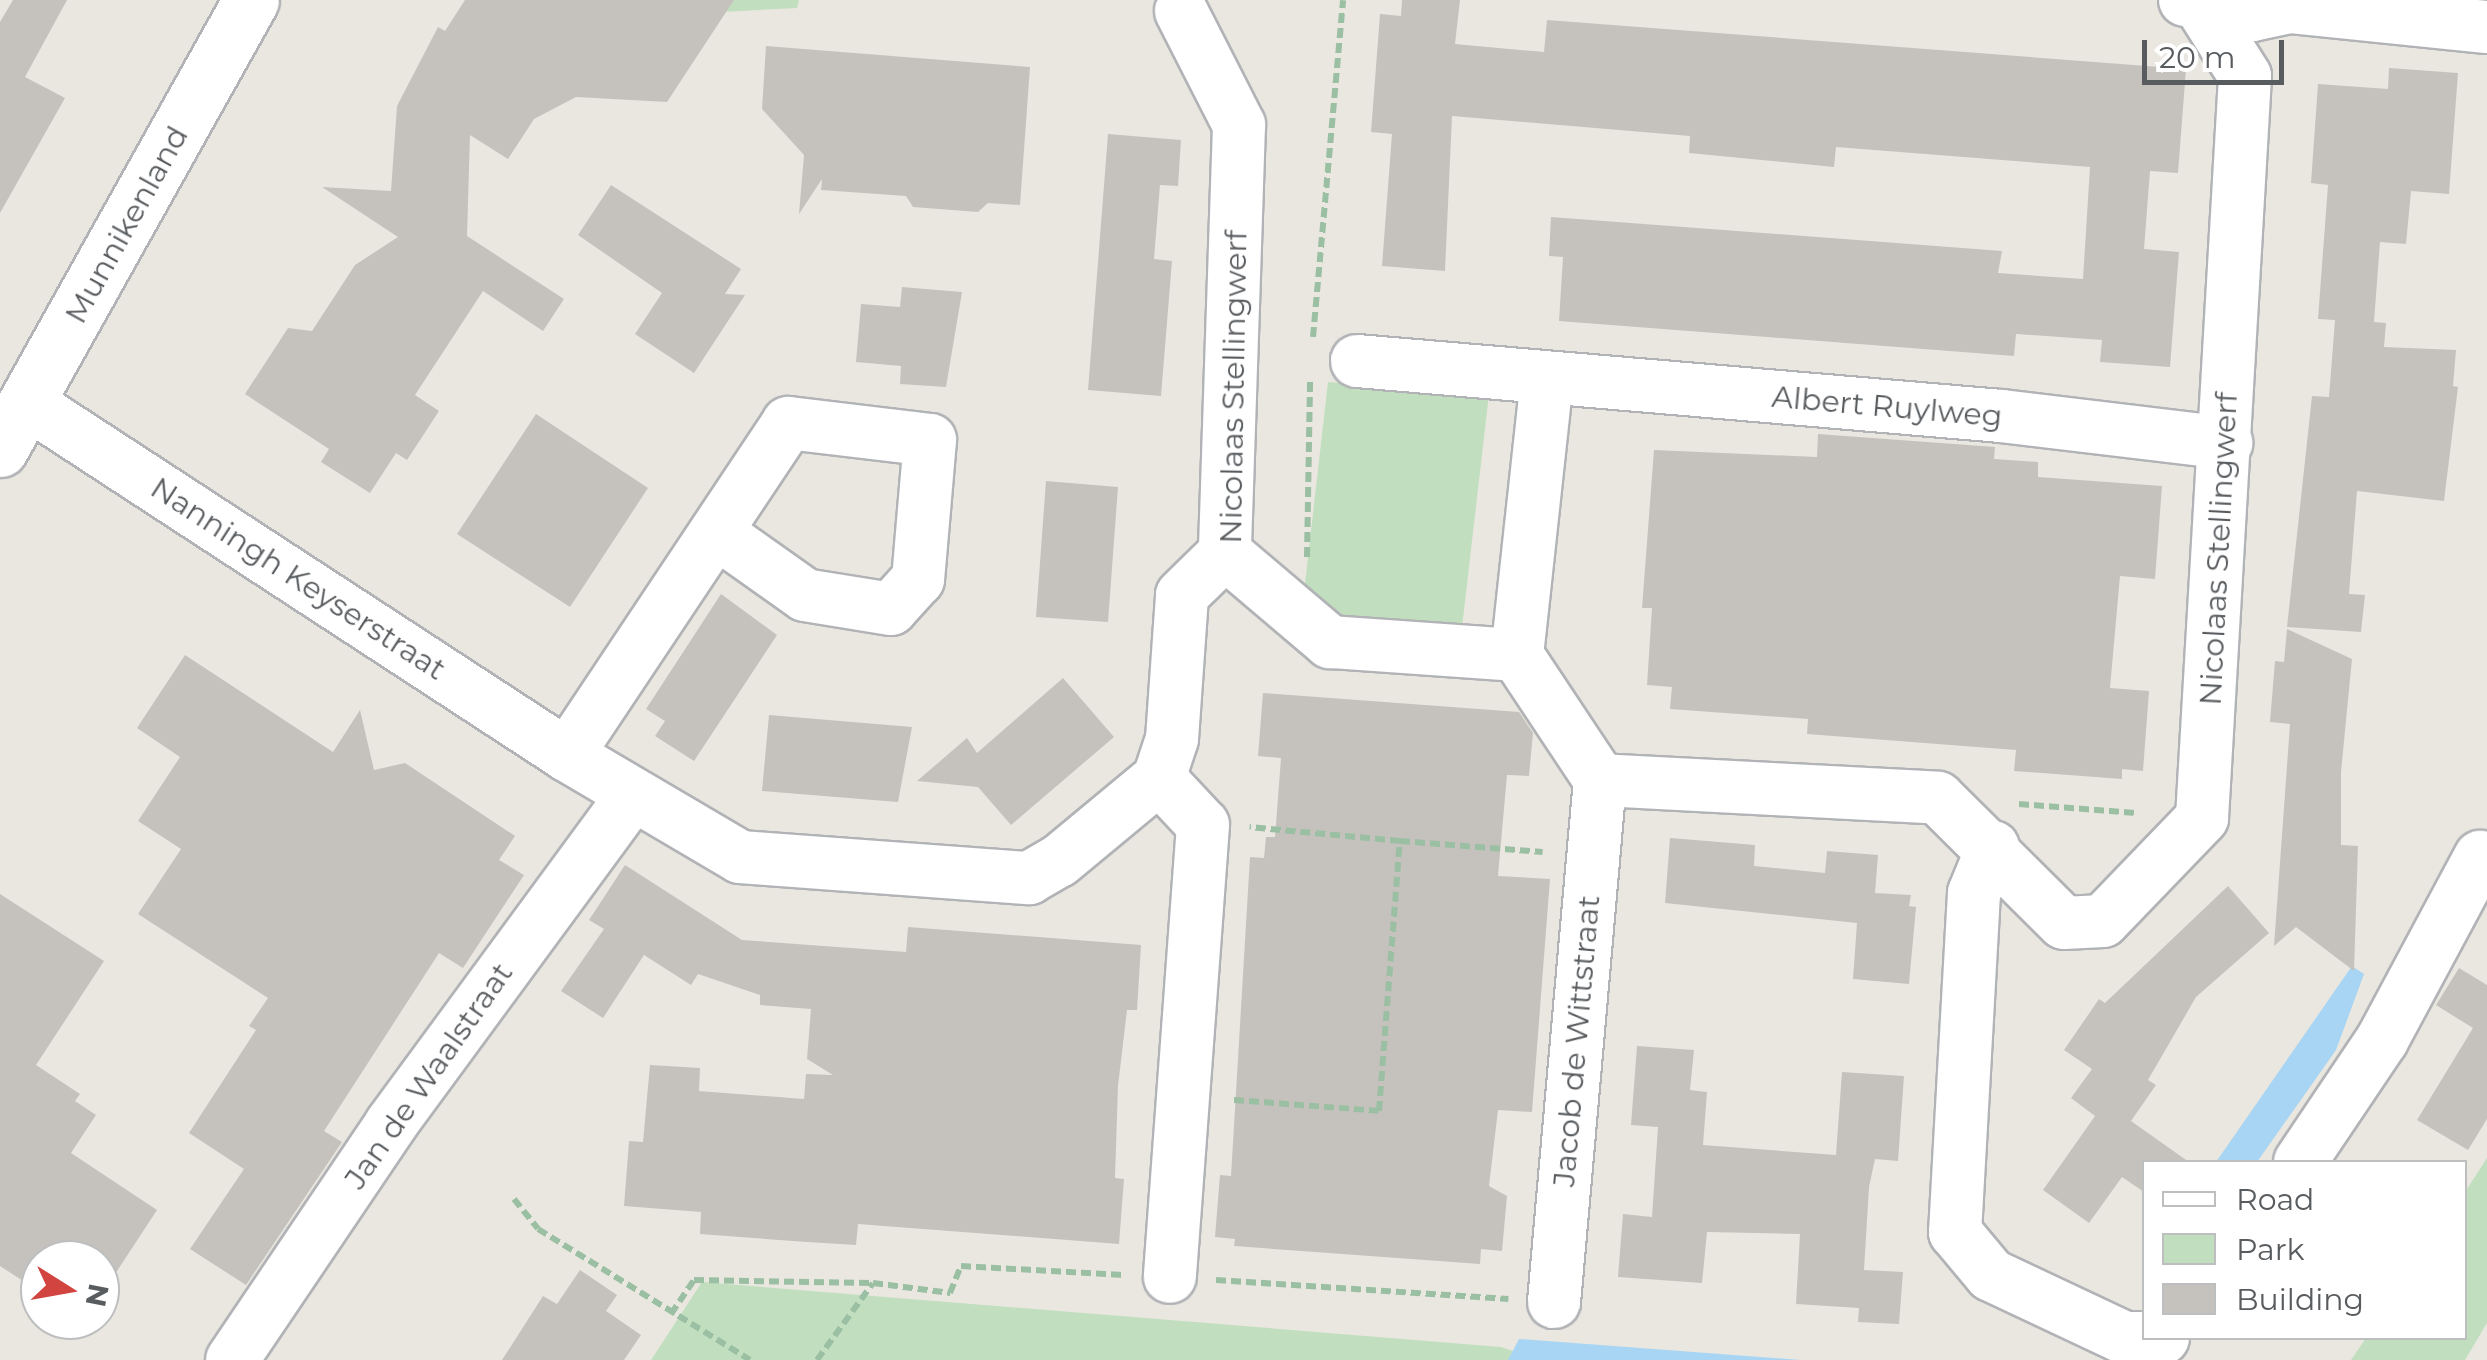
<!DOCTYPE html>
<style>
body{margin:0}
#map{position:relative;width:2487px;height:1360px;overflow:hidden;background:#eae7e0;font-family:Montserrat,sans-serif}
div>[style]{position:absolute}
.green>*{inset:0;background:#c1dfbf}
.water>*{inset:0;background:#a7d5f3}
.building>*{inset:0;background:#c5c2bd}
.path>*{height:6px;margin-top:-3px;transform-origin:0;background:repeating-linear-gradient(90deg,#9abfa3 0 10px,transparent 0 15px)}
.roads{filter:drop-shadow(2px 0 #b1b3b6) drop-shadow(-2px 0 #b1b3b6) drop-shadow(0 2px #b1b3b6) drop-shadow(0 -2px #b1b3b6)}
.street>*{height:52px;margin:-26px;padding:0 26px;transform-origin:26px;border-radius:26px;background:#fff}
.secondary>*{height:55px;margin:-27.5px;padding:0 27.5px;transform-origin:27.5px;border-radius:27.5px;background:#fff}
span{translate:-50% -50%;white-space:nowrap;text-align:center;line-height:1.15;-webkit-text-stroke:8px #fff;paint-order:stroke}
.street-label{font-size:30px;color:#595c5f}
.legend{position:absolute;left:2142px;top:1160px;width:325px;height:180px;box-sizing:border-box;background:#fff;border:2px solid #bdbebf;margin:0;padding:12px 18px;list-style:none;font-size:30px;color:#595c5f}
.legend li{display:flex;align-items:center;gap:20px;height:50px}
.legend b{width:50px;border:2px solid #bdbebf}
.north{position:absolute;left:20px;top:1240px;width:100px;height:100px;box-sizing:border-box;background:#fff;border:2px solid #bdbebf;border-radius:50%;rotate:101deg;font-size:28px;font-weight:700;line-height:40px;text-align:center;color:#595c5f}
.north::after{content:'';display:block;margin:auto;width:35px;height:45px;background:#d2443f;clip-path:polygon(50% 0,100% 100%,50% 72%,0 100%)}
.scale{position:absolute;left:2142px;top:40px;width:142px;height:45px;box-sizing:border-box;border:5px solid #595c5f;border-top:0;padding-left:12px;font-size:30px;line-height:35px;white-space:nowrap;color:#595c5f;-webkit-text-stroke:8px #fff;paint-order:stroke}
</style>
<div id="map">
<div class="green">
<div style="clip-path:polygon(724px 0,799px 0,797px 8px,721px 12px)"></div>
<div style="clip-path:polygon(1328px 382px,1489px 394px,1461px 636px,1333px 623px,1303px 601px)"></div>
<div style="clip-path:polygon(2487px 1158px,2487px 1323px,2465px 1360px,2351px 1360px,2366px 1338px,2464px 1338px,2465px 1192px)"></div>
<div style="clip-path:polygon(702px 1282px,1501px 1347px,1539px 1360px,651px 1360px)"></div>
</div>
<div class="water">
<div style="clip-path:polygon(2352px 966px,2364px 974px,2336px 1050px,2257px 1162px,2216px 1162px)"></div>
<div style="clip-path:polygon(1519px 1339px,1801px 1360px,1508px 1360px)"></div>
</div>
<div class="building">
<div style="clip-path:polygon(13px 0,67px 0,25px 77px,65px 98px,0 213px,0 22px)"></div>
<div style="clip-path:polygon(465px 0,734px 0,667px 102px,576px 97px,534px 119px,508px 159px,470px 135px,467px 236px,564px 299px,543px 331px,483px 291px,415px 395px,439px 411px,407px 460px,396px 453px,370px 493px,321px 462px,329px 449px,245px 394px,288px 328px,312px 331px,355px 265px,398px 237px,322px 187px,391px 191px,397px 106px,438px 27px,445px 31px)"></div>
<div style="clip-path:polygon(1402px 0,1460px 0,1455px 44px,1544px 52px,1547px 20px,2186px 69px,2178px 173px,2150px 171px,2144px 249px,2179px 252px,2170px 367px,2100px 362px,2102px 340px,2016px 334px,2014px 356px,1559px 321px,1563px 257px,1549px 256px,1551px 217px,2002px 251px,1998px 273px,2083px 279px,2090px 167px,1836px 147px,1834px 167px,1689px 153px,1690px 136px,1452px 116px,1445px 271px,1382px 266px,1392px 134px,1371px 132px,1374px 93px,1380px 14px,1401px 16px)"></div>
<div style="clip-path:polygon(766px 46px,1030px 67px,1020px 205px,988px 203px,978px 212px,913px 207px,906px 196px,821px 190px,822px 179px,799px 214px,804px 155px,762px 109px)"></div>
<div style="clip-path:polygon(2389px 68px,2458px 73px,2449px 194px,2411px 191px,2406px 244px,2380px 242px,2374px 322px,2386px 323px,2384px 347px,2456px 350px,2453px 386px,2458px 387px,2444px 501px,2357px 491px,2349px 594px,2365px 595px,2361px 632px,2287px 627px,2312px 396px,2329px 397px,2335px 320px,2318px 319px,2328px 185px,2311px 183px,2318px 84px,2388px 89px)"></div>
<div style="clip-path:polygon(1108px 134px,1181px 140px,1178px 186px,1160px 185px,1154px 259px,1172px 261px,1161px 396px,1088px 390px)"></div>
<div style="clip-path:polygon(611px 185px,741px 269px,725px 294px,745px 295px,694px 373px,635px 334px,662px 293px,578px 235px)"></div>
<div style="clip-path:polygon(902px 287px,962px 292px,946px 387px,900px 384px,901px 366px,856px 362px,861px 304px,900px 307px)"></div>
<div style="clip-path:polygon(536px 414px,648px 488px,570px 607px,457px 534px)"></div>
<div style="clip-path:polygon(1818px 434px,1995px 447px,1994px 459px,2038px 462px,2038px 477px,2162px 486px,2155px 579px,2120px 576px,2110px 688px,2149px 691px,2143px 771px,2122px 769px,2122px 779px,2014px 771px,2016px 750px,1807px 734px,1808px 719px,1670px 709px,1672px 687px,1647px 685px,1652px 608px,1642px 608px,1654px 450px,1817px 457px)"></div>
<div style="clip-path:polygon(1046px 481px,1118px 487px,1108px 622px,1036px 617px)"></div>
<div style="clip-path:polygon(721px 594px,777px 635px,694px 761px,655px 736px,665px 721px,646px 709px)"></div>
<div style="clip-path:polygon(2287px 629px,2352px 659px,2341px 772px,2341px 845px,2358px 846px,2354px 971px,2296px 927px,2274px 946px,2290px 724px,2270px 722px,2275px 661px,2284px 662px)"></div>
<div style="clip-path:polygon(185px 655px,333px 752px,360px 710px,374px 770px,405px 763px,515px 836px,499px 860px,524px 875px,463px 968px,439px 953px,324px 1131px,342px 1142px,246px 1285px,190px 1249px,244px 1169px,189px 1133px,256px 1030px,249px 1026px,268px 998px,138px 914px,181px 849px,138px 821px,180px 757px,137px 728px)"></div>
<div style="clip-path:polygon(1063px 678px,1114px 737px,1011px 825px,978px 787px,917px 781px,967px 738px,977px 753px)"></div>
<div style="clip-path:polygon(1263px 693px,1519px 712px,1533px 733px,1529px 776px,1507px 775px,1498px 876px,1550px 879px,1532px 1112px,1498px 1110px,1489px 1186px,1507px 1196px,1502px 1251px,1481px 1249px,1480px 1264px,1234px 1246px,1235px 1239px,1215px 1237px,1220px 1175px,1231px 1176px,1250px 857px,1264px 858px,1266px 837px,1275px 837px,1281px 758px,1258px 756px)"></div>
<div style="clip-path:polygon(769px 715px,912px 727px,898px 802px,762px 791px)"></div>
<div style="clip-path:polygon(1670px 838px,1755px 845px,1754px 866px,1825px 873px,1827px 851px,1878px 855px,1875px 893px,1911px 895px,1909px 906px,1916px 907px,1909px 984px,1853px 979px,1857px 923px,1665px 903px)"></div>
<div style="clip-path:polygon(625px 865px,742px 940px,906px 952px,908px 927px,1141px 945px,1137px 1010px,1127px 1010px,1118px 1086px,1115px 1178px,1124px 1179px,1119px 1244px,858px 1224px,856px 1245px,807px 1242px,700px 1234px,701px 1212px,624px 1206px,629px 1141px,643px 1142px,650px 1065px,700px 1068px,699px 1091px,804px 1099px,806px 1074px,833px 1075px,807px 1059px,811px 1009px,760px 1005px,760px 995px,698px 974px,691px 985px,644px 955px,603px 1018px,561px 991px,604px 929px,589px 920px)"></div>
<div style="clip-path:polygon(2228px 886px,2269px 933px,2196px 997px,2148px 1080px,2156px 1085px,2131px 1121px,2189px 1162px,2144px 1162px,2144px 1192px,2122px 1177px,2089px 1223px,2043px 1190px,2095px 1116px,2071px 1098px,2092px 1069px,2064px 1050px,2099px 999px,2105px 1003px)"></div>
<div style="clip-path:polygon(0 894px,104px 961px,36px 1065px,80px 1094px,75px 1101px,96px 1115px,71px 1153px,157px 1210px,100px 1297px,100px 1260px,40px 1260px,40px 1292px,0 1266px)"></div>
<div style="clip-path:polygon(2459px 968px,2487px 985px,2487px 1119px,2468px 1150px,2417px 1120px,2473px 1028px,2436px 1005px)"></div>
<div style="clip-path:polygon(1637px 1046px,1694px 1050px,1690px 1090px,1707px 1092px,1703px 1145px,1836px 1155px,1842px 1072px,1904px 1076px,1898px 1161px,1875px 1159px,1869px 1187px,1864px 1270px,1903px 1272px,1899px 1324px,1858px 1322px,1859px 1308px,1796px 1304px,1800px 1234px,1707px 1232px,1702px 1283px,1618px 1277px,1623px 1214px,1652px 1217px,1658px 1127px,1631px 1125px)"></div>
<div style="clip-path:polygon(580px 1270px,617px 1295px,606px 1311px,641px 1335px,624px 1360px,502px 1360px,543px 1296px,557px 1304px)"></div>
</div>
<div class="path">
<div style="left:1313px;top:337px;width:338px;rotate:-84.9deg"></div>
<div style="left:1307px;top:557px;width:177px;rotate:-89deg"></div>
<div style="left:2019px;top:804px;width:117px;rotate:4.4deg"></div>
<div style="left:1400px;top:841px;width:143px;rotate:4.4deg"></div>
<div style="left:1234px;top:1100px;width:145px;rotate:4.3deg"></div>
<div style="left:1379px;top:1111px;width:271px;rotate:-85.6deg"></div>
<div style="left:1400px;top:841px;width:151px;rotate:-174.7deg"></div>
<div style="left:514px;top:1199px;width:38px;rotate:51deg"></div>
<div style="left:538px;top:1229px;width:249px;rotate:31.7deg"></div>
<div style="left:1216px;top:1280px;width:293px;rotate:3.7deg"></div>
<div style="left:671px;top:1314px;width:41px;rotate:-55.9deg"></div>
<div style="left:694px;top:1280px;width:178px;rotate:1deg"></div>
<div style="left:817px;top:1360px;width:95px;rotate:-54deg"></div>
<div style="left:873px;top:1283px;width:78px;rotate:7.4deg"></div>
<div style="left:950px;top:1293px;width:29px;rotate:-68deg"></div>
<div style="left:961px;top:1266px;width:163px;rotate:3.2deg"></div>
</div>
<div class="roads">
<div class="street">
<div style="left:2185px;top:0;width:69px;rotate:12.6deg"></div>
<div style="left:2252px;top:15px;width:38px;rotate:-12deg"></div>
<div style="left:2289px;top:7px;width:199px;rotate:5.8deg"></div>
<div style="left:1181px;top:11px;width:128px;rotate:63deg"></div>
<div style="left:1239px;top:125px;width:428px;rotate:91.9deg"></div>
<div style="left:1225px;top:553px;width:138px;rotate:40.3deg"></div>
<div style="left:1330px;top:642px;width:187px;rotate:4deg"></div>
<div style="left:1517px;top:655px;width:150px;rotate:56.4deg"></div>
<div style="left:1600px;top:780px;width:338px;rotate:3deg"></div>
<div style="left:1938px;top:798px;width:177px;rotate:44.8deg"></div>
<div style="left:2064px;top:923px;width:39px;rotate:-3deg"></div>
<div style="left:2103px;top:921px;width:143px;rotate:-46.1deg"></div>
<div style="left:2202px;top:818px;width:743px;rotate:-86.68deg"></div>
<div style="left:2245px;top:76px;width:80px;rotate:-122.3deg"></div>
<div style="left:1357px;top:361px;width:646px;rotate:4.88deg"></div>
<div style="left:2001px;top:416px;width:227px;rotate:6.8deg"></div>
<div style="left:29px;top:404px;width:642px;rotate:33.12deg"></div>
<div style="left:567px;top:755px;width:201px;rotate:30.5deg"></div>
<div style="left:740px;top:857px;width:290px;rotate:4.2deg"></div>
<div style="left:1029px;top:878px;width:34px;rotate:-30deg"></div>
<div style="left:1059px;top:861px;width:130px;rotate:-39.7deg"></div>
<div style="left:1159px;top:778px;width:41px;rotate:-71.6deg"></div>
<div style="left:1172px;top:739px;width:144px;rotate:-86deg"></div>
<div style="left:1182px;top:595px;width:60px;rotate:-44.3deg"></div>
<div style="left:1517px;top:655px;width:279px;rotate:-83.8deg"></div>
<div style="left:567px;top:755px;width:399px;rotate:-56.3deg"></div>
<div style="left:788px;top:423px;width:143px;rotate:6.8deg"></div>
<div style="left:930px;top:440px;width:140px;rotate:94.9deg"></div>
<div style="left:918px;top:579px;width:40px;rotate:132deg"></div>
<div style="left:891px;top:609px;width:87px;rotate:-170.8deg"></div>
<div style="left:805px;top:595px;width:109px;rotate:-144.7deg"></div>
<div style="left:1159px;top:778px;width:64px;rotate:46.9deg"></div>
<div style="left:1203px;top:825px;width:453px;rotate:94.2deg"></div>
<div style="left:1993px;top:847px;width:50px;rotate:112.4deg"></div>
<div style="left:1974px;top:893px;width:340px;rotate:93.2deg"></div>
<div style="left:1955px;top:1232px;width:56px;rotate:50.1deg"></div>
<div style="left:1991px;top:1275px;width:148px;rotate:25.2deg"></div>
<div style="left:2125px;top:1338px;width:38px"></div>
<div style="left:2300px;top:1162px;width:147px;rotate:-56.1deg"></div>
<div style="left:2382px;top:1040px;width:208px;rotate:-61.8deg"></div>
<div style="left:1554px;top:1302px;width:524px;rotate:-84.96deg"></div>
<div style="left:232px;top:1360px;width:285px;rotate:-56deg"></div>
<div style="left:391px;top:1124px;width:407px;rotate:-53.7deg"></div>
</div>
<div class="secondary">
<div style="left:0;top:449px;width:514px;rotate:-60.79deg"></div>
</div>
</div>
<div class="street-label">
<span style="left:127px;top:225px;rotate:-61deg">Munnikenland</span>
<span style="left:1234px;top:387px;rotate:-89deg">Nicolaas Stellingwerf</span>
<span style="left:1887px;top:407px;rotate:5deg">Albert Ruylweg</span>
<span style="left:2219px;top:549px;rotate:-87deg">Nicolaas Stellingwerf</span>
<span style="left:298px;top:579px;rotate:33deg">Nanningh Keyserstraat</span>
<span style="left:1577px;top:1041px;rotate:-85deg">Jacob de Wittstraat</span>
<span style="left:429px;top:1076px;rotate:-55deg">Jan de Waalstraat</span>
</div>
<ul class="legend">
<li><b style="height:12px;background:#fff"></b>Road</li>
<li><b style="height:28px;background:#c1dfbf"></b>Park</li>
<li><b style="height:28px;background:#c5c2bd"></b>Building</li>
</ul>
<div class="north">N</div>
<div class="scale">20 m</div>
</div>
